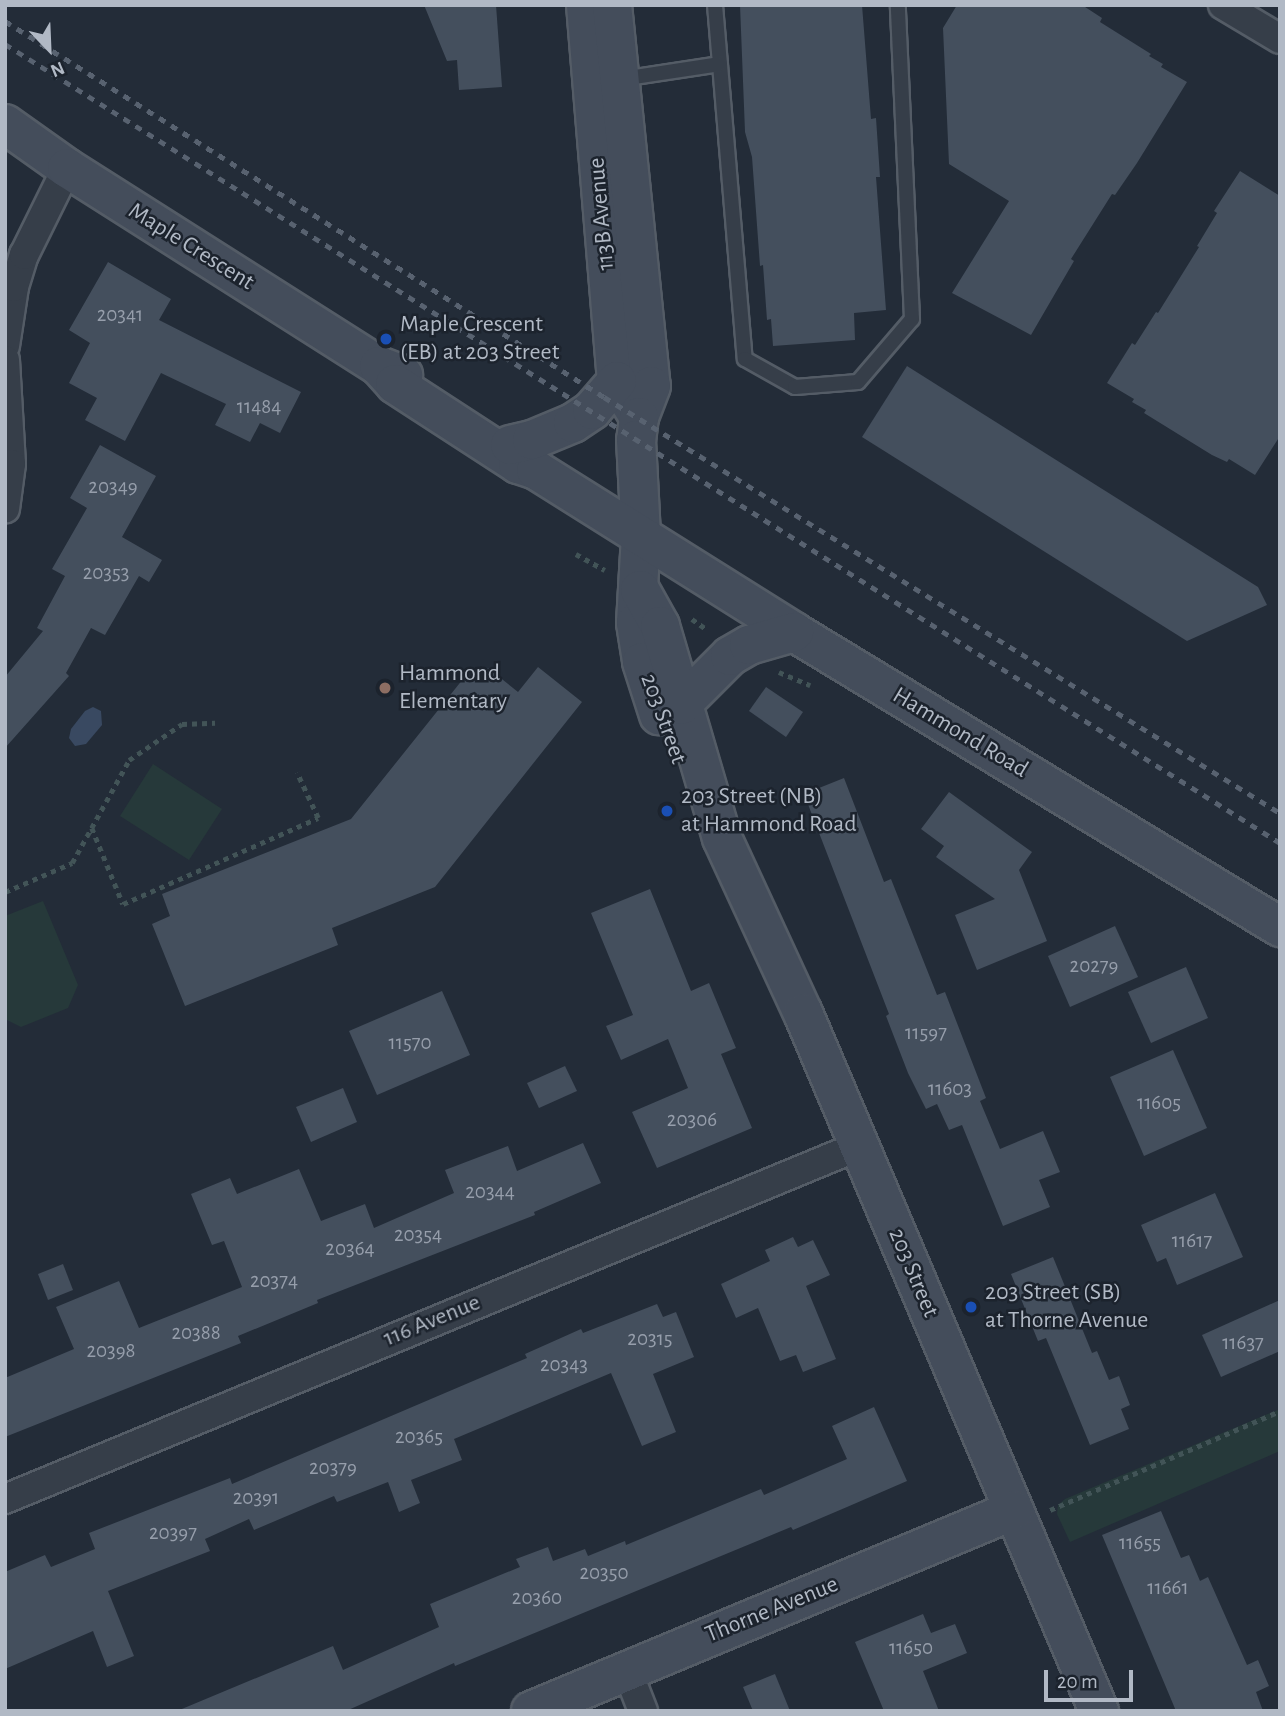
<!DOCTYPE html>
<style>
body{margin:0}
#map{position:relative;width:1285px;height:1716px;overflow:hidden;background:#232c38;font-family:"Alegreya Sans",sans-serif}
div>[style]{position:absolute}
.green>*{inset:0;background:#26393a}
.water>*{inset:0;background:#394961}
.building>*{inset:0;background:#444f5d}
.path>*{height:4.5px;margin-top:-2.25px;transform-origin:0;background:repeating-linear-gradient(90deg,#425457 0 5px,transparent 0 10px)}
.roads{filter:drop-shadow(2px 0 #545c66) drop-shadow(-2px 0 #545c66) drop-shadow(0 2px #545c66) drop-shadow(0 -2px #545c66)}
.lane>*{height:14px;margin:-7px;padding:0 7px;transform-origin:7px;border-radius:7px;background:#363e49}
.street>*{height:28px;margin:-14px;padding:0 14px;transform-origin:14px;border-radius:14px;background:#363e49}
.secondary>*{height:38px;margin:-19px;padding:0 19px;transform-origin:19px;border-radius:19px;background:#444d5b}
.rail>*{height:5px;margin-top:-2.5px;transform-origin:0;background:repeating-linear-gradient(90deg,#586270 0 7px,transparent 0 14px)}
.dots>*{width:19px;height:19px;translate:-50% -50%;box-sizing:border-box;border:4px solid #1c232d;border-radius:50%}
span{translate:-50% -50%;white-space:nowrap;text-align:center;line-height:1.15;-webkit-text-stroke:5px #1c232d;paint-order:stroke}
.number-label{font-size:21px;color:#969eab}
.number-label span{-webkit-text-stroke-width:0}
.street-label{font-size:24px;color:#b1b9c5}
.poi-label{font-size:24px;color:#b1b9c5}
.left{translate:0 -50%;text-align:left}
.frame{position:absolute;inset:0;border:7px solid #b1b9c5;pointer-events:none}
.north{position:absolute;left:14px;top:14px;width:70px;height:70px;-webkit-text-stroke:5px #1c232d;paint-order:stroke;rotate:157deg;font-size:19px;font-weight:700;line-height:28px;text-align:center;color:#b1b9c5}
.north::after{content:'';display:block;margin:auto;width:24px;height:32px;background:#b1b9c5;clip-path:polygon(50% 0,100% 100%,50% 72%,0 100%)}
.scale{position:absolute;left:1044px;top:1670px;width:89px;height:32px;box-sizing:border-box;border:4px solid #b1b9c5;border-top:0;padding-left:9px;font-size:21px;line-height:24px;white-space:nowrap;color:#b1b9c5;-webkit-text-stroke:5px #1c232d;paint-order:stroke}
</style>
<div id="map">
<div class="green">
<div style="clip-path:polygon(153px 764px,222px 809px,189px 860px,120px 816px)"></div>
<div style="clip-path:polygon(43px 901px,78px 985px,68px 1008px,21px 1027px,5px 1019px,5px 916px)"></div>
<div style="clip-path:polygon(1280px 1409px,1280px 1451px,1070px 1542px,1057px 1514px,1058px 1505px,1065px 1499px)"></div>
</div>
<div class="water">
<div style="clip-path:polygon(93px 707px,101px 711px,102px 725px,86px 744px,75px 746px,69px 738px,71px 729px,85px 711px)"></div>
</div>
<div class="building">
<div style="clip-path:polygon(424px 5px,496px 5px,502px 87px,459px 90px,457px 60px,447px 61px)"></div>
<div style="clip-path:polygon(740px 5px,862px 5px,871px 119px,876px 118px,880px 177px,876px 177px,886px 310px,854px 313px,855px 340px,773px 346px,771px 319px,767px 320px,763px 265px,760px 266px,752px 157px,745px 132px)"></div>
<div style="clip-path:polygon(957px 5px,1082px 5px,1102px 18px,1100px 22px,1151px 54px,1149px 56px,1163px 64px,1161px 67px,1187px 82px,1137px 163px,1115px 195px,1112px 194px,1071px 259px,1074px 261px,1031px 335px,952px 293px,1009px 201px,949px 164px,943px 28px)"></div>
<div style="clip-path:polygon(1240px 171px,1280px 196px,1280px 436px,1255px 475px,1229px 459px,1227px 462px,1212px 455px,1144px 413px,1146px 410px,1132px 402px,1134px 399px,1107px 383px,1132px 343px,1135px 345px,1156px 312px,1158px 313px,1199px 247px,1197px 246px,1217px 213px,1214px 211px)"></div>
<div style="clip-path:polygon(108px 262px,171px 299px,159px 320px,301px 392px,280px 433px,260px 423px,250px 442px,215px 425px,226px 404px,161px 373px,125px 441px,85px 420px,97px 398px,69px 383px,90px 343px,69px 330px)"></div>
<div style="clip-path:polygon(907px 366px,1258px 587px,1267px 605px,1187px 641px,862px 437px)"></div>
<div style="clip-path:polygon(100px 445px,156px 476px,122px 537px,162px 560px,149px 582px,139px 576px,105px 635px,91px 628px,66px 673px,69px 676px,5px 748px,5px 677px,43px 631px,37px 628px,65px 576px,52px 569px,87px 508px,70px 498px)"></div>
<div style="clip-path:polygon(538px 667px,582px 702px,435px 887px,332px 928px,338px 945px,185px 1006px,152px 924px,170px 916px,162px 894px,351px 819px,467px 674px,477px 682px,488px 668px,518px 692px)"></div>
<div style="clip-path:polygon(766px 687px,803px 712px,786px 737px,749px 711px)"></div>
<div style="clip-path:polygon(844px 778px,884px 882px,891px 879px,937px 995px,945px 992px,986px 1098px,980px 1101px,1000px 1149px,1043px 1131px,1060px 1172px,1039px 1180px,1050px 1207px,1003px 1226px,962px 1125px,949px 1130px,937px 1104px,926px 1109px,908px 1073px,886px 1016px,889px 1014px,804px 794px)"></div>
<div style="clip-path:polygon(949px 792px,1032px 852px,1019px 870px,1047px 941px,977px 970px,955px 915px,995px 899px,936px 857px,944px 846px,921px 829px)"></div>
<div style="clip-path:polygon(650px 889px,691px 991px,709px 983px,736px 1048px,721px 1054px,752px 1128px,657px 1168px,632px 1112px,688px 1088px,668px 1039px,621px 1060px,606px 1026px,633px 1015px,591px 913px)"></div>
<div style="clip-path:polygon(1115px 926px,1138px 977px,1070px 1007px,1048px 956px)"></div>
<div style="clip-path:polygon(1186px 967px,1208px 1018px,1151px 1043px,1128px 992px)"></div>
<div style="clip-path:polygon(442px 991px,470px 1055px,377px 1095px,349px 1031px)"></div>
<div style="clip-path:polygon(1173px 1050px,1207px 1128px,1144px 1156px,1110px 1077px)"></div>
<div style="clip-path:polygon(565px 1066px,577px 1091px,539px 1108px,527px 1083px)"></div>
<div style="clip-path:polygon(343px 1088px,357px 1122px,311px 1142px,296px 1107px)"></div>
<div style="clip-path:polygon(583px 1143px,601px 1183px,534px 1212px,535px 1215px,317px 1300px,318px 1303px,238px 1336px,241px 1343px,5px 1437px,5px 1378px,74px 1349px,56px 1307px,119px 1281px,139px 1328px,242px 1287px,224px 1241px,212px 1245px,191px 1194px,230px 1178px,237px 1194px,299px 1169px,321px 1221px,365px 1204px,374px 1228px,454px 1193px,445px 1170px,508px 1146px,517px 1171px)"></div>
<div style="clip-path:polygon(1215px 1193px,1243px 1257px,1177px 1285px,1166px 1258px,1157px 1262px,1141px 1225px)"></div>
<div style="clip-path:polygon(793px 1237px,798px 1247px,813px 1240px,830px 1275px,806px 1286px,836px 1359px,803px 1372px,796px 1355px,780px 1361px,758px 1308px,736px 1318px,721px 1284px,770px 1261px,765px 1250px)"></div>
<div style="clip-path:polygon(1053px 1257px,1092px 1353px,1097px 1351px,1109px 1380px,1119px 1376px,1130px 1405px,1121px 1409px,1129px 1429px,1090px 1445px,1046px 1338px,1038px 1341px,1011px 1274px)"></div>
<div style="clip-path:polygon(63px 1264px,73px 1290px,48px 1300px,38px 1274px)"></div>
<div style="clip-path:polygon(1280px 1300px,1280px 1351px,1221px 1377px,1202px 1335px)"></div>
<div style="clip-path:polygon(657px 1304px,663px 1317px,676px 1312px,694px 1357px,653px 1374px,676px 1432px,642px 1446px,611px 1373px,454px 1439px,462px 1460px,411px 1480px,420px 1503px,399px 1512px,388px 1482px,337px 1502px,334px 1496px,254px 1530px,249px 1519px,205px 1539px,210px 1551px,108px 1591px,134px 1656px,107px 1667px,93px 1631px,5px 1669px,5px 1572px,45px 1555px,51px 1567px,95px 1549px,89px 1533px,230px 1478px,232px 1484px,527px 1358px,525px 1354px,581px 1329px,583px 1333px)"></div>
<div style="clip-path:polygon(874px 1407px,907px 1481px,847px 1507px,793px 1530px,791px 1527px,455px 1666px,454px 1663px,346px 1711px,177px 1711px,333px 1646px,343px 1670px,439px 1627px,430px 1604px,520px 1567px,516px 1559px,548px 1547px,553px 1561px,585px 1549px,588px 1556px,625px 1541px,626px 1545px,761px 1489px,764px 1495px,847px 1459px,832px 1426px)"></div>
<div style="clip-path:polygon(1161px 1511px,1181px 1558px,1189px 1555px,1200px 1581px,1208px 1577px,1247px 1665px,1258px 1660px,1269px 1686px,1256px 1692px,1263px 1711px,1176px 1711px,1102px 1535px)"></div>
<div style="clip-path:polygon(923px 1614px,931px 1633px,955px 1624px,967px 1653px,923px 1671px,939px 1711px,884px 1711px,855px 1642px)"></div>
<div style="clip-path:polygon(775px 1674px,790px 1711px,753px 1711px,743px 1687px)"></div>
</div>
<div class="path">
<div style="left:576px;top:554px;width:33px;rotate:29deg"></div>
<div style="left:692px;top:619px;width:19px;rotate:35deg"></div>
<div style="left:779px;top:672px;width:34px;rotate:23deg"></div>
<div style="left:92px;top:828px;width:82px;rotate:67.8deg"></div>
<div style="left:123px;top:904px;width:213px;rotate:-23.8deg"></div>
<div style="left:318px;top:818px;width:50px;rotate:-115deg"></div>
<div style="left:5px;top:892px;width:73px;rotate:-23.4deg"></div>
<div style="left:72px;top:863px;width:118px;rotate:-61deg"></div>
<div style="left:129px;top:760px;width:64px;rotate:-34.2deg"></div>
<div style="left:182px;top:724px;width:33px;rotate:-2deg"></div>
<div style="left:1050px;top:1510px;width:250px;rotate:-23.3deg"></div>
</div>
<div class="roads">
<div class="lane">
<div style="left:715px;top:5px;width:355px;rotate:85.2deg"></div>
<div style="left:745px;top:359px;width:57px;rotate:29.2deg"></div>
<div style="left:795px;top:387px;width:63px;rotate:-4.5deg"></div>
<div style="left:858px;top:382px;width:83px;rotate:-49.4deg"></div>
<div style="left:912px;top:319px;width:314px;rotate:-92.6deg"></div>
<div style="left:621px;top:79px;width:100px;rotate:-8.6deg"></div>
</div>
<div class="street">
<div style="left:1223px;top:5px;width:66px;rotate:30.8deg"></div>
<div style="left:5px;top:346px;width:60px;rotate:-81.3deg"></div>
<div style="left:14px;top:287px;width:34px;rotate:-73deg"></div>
<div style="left:24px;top:255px;width:97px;rotate:-63.7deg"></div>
<div style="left:5px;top:360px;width:104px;rotate:86.7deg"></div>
<div style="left:11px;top:464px;width:45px;rotate:97.6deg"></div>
<div style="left:5px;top:1499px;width:924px;rotate:-22.46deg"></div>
<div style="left:627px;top:1670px;width:44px;rotate:68.7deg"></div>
</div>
<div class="secondary">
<div style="left:586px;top:5px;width:377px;rotate:85.3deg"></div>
<div style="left:617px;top:381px;width:42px;rotate:58.6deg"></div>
<div style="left:612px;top:5px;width:383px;rotate:84.2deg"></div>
<div style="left:651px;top:386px;width:33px;rotate:111deg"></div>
<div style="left:639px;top:417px;width:23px;rotate:97deg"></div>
<div style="left:636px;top:440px;width:96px;rotate:87deg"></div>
<div style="left:641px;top:536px;width:87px;rotate:93.3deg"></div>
<div style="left:636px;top:623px;width:39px;rotate:81deg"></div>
<div style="left:642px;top:662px;width:56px;rotate:72.2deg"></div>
<div style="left:5px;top:124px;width:76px;rotate:35.4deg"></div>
<div style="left:67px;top:168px;width:370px;rotate:32.4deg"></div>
<div style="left:379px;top:366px;width:26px;rotate:21deg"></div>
<div style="left:379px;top:366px;width:24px;rotate:48deg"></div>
<div style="left:395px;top:384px;width:147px;rotate:33deg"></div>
<div style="left:518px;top:464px;width:19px;rotate:18deg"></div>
<div style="left:536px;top:470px;width:305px;rotate:32.1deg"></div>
<div style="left:794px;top:632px;width:569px;rotate:31.26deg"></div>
<div style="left:510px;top:445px;width:23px;rotate:-13deg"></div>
<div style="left:532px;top:440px;width:44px;rotate:-22.5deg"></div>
<div style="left:573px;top:423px;width:23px;rotate:-34deg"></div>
<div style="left:592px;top:410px;width:38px;rotate:-49deg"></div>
<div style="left:640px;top:590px;width:41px;rotate:60.9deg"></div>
<div style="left:660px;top:626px;width:221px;rotate:73.7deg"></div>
<div style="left:722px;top:838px;width:193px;rotate:65.2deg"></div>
<div style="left:803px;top:1013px;width:758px;rotate:67.02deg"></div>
<div style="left:681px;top:705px;width:69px;rotate:-45deg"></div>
<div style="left:730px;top:656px;width:22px;rotate:-30deg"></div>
<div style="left:749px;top:645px;width:47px;rotate:-16.1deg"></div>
<div style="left:531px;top:1711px;width:523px;rotate:-22.59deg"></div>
</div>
</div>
<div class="rail">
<div style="left:5px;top:21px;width:707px;rotate:32.12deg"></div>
<div style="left:604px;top:397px;width:794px;rotate:31.61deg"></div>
<div style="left:5px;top:44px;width:1505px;rotate:32.07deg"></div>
</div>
<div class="dots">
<div style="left:386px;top:339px;background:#1a4fb4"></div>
<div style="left:385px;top:688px;background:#8d6e63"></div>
<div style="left:667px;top:811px;background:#1a4fb4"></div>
<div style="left:971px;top:1307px;background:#1a4fb4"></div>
</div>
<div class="number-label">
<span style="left:120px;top:315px">20341</span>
<span style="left:259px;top:407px">11484</span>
<span style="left:113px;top:487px">20349</span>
<span style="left:106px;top:573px">20353</span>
<span style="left:1094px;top:966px">20279</span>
<span style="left:926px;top:1033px">11597</span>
<span style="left:410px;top:1043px">11570</span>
<span style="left:950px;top:1089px">11603</span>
<span style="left:1159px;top:1103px">11605</span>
<span style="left:692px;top:1120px">20306</span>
<span style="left:490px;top:1192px">20344</span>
<span style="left:418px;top:1235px">20354</span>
<span style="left:1192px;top:1241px">11617</span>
<span style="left:350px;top:1249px">20364</span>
<span style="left:274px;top:1281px">20374</span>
<span style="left:196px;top:1333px">20388</span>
<span style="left:650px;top:1339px">20315</span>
<span style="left:1243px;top:1343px">11637</span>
<span style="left:111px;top:1351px">20398</span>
<span style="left:564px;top:1365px">20343</span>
<span style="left:419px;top:1437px">20365</span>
<span style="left:333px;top:1468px">20379</span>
<span style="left:256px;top:1498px">20391</span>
<span style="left:173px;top:1533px">20397</span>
<span style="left:1140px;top:1543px">11655</span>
<span style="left:604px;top:1573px">20350</span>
<span style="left:1168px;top:1588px">11661</span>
<span style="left:537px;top:1598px">20360</span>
<span style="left:911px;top:1648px">11650</span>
</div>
<div class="street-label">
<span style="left:602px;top:214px;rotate:-95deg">113B Avenue</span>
<span style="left:191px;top:247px;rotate:32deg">Maple Crescent</span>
<span style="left:663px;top:719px;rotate:70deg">203 Street</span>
<span style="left:960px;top:733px;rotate:31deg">Hammond Road</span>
<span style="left:913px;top:1273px;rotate:67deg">203 Street</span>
<span style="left:432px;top:1321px;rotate:-22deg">116 Avenue</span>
<span style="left:772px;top:1610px;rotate:-22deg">Thorne Avenue</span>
</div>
<div class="poi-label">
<span class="left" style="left:400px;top:339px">Maple Crescent<br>(EB) at 203 Street</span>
<span class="left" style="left:399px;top:688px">Hammond<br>Elementary</span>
<span class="left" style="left:681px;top:811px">203 Street (NB)<br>at Hammond Road</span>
<span class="left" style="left:985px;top:1307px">203 Street (SB)<br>at Thorne Avenue</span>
</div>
<div class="frame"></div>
<div class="north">N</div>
<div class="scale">20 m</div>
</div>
